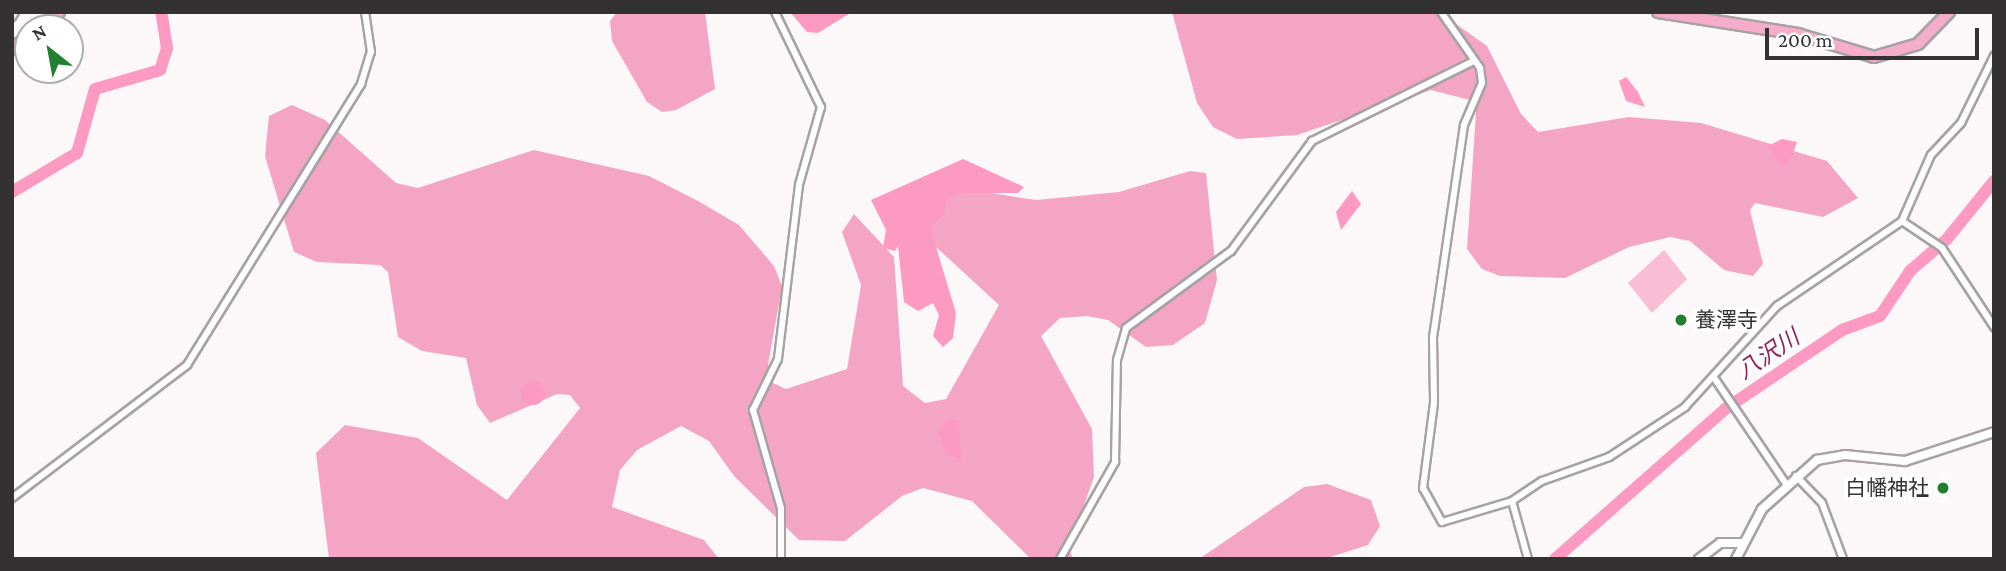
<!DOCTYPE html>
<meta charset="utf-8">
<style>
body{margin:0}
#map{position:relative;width:2006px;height:571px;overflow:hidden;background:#fcf7f8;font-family:"Crimson Pro","Noto Sans JP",serif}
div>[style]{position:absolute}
.green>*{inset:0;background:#fabed4}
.forest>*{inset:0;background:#f5a5c4}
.water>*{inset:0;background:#fd9ac1}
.round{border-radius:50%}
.river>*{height:12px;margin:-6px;padding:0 6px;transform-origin:6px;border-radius:6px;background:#fd9ac1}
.roads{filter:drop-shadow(2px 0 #a7a2a4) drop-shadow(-2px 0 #a7a2a4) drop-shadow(0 2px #a7a2a4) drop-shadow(0 -2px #a7a2a4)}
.minor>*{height:6px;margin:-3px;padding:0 3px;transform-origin:3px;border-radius:3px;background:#fff}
.tertiary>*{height:8px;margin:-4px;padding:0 4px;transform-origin:4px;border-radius:4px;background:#fff}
.primary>*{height:10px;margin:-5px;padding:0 5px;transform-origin:5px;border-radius:5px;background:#f5adcb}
.dots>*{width:19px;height:19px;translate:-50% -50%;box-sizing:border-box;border:4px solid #fff;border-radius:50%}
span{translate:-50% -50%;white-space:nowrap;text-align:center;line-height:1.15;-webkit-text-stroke:7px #fff;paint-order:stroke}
.poi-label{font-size:21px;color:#333132}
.left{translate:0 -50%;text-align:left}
.right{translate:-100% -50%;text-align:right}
.water-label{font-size:23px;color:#93215a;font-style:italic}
.frame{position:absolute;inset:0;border:14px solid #333132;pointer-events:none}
.north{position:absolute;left:14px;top:14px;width:70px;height:70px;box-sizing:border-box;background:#fff;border:2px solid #adadad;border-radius:50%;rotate:329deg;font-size:19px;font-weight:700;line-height:28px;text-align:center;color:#333132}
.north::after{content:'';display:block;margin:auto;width:24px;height:32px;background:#237f30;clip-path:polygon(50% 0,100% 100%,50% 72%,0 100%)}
.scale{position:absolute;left:1765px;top:28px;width:214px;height:32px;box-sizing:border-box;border:4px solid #333132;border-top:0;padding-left:9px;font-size:21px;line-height:24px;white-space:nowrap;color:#333132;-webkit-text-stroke:5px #fff;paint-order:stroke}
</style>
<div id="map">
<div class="green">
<div style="clip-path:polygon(1664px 250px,1687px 279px,1652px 313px,1628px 283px)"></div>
</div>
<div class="forest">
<div style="clip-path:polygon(617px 12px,705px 12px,715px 89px,676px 110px,662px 112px,647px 102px,612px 41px,610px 21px)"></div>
<div style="clip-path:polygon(1172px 12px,1439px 12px,1487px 46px,1521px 114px,1538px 132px,1629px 117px,1701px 123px,1827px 161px,1858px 198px,1823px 217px,1755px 203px,1750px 210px,1763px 264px,1753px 276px,1724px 270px,1690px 241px,1670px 237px,1629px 247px,1565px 278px,1500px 276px,1482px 269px,1467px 249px,1476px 112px,1470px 100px,1431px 90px,1297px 135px,1237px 139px,1213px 127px,1197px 103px)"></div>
<div style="clip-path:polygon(292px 105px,325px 120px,396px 183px,418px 188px,534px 150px,649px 176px,698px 201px,739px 225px,774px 266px,782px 286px,768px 365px,773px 383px,786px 389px,847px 369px,861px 285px,842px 232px,854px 214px,894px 257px,903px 386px,925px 403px,946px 399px,999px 305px,922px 234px,940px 185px,1036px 200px,1119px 192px,1190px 171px,1206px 173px,1217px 280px,1205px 323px,1173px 345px,1146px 347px,1108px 320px,1087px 316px,1060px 318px,1041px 336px,1092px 429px,1094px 477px,1069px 548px,1073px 559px,1031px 559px,972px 501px,923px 488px,902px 496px,845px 541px,799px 540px,734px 476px,709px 441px,681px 426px,637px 450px,620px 470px,612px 507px,704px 540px,719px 559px,329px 559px,316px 453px,345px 425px,418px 438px,507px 500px,580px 408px,570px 395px,557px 394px,490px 423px,477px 405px,466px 358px,422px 351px,398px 337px,388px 272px,380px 265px,317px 262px,294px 252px,265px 156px,269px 116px)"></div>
<div style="clip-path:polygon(1327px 484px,1371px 500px,1380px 526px,1368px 545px,1324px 559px,1199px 559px,1304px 487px)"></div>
</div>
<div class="water">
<div style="clip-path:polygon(790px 12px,852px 12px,818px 33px,807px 32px)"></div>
<div style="clip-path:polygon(1626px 77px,1638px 92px,1645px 107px,1626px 101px,1619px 81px)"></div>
<div style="clip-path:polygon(1782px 139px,1797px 142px,1789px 164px,1781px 165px,1768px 146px)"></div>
<div style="clip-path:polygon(963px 159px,1024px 187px,1018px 193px,961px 193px,946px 200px,944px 215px,930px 227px,956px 313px,953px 338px,943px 347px,933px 336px,939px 315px,933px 303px,918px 311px,904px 302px,898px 246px,895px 251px,883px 248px,886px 230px,871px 200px)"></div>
<div style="clip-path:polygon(1352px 191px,1361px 204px,1341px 230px,1336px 212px)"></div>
<div class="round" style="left:521px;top:381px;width:24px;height:24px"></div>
<div style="clip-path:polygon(947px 419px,959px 420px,961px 459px,945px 454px,938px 432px)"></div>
</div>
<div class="river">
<div style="left:12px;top:192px;width:76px;rotate:-31deg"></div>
<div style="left:77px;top:153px;width:66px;rotate:-74.3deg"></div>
<div style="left:95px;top:89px;width:68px;rotate:-16.3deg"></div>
<div style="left:160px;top:70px;width:23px;rotate:-72deg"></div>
<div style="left:167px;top:48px;width:36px;rotate:-99deg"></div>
<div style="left:1555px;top:559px;width:227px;rotate:-41.4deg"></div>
<div style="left:1725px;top:409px;width:141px;rotate:-34deg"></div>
<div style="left:1842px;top:330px;width:40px;rotate:-20.2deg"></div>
<div style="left:1880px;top:316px;width:54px;rotate:-56.3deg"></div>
<div style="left:1910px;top:271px;width:49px;rotate:-40.9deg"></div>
<div style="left:1947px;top:239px;width:75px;rotate:-51deg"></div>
</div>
<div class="roads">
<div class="minor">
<div style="left:775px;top:12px;width:106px;rotate:64.2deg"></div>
<div style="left:821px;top:107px;width:81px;rotate:105.8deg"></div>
<div style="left:799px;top:185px;width:175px;rotate:96.9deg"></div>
<div style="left:778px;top:359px;width:57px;rotate:116.1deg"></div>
<div style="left:753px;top:410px;width:102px;rotate:74.1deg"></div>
<div style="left:781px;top:508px;width:51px;rotate:90deg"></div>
<div style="left:1441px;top:12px;width:68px;rotate:55.1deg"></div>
<div style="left:1480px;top:68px;width:15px;rotate:82deg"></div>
<div style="left:1482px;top:83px;width:46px;rotate:113.2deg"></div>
<div style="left:1464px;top:125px;width:214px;rotate:98.3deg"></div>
<div style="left:1433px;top:337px;width:66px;rotate:89.1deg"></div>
<div style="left:1434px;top:403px;width:86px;rotate:97.4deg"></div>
<div style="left:1423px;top:488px;width:39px;rotate:61deg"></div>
<div style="left:1442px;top:522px;width:73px;rotate:-16.7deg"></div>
<div style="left:1512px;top:501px;width:36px;rotate:-34deg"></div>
<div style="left:1542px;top:481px;width:71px;rotate:-19.7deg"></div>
<div style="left:1609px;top:457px;width:91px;rotate:-33.3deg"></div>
<div style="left:1685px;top:407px;width:137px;rotate:-47.7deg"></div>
<div style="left:1777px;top:306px;width:151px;rotate:-34.2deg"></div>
<div style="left:1902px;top:221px;width:72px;rotate:-66.3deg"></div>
<div style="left:1931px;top:155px;width:44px;rotate:-46.8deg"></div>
<div style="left:1961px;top:123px;width:75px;rotate:-63.8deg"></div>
<div style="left:12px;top:17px;width:6px;rotate:-59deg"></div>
<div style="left:1902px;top:221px;width:48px;rotate:34deg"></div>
<div style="left:1942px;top:248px;width:95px;rotate:56.6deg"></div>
<div style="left:1715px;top:379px;width:127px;rotate:55.9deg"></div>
<div style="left:1796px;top:476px;width:37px;rotate:46deg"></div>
<div style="left:1822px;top:503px;width:60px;rotate:69.4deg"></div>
<div style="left:12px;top:498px;width:220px;rotate:-37.2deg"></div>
<div style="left:187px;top:365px;width:331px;rotate:-58.2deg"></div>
<div style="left:361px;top:84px;width:34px;rotate:-73deg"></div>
<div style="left:371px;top:52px;width:40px;rotate:-98.5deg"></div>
<div style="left:1512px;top:501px;width:60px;rotate:74.6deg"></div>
<div style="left:1060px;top:559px;width:112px;rotate:-60.4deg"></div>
<div style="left:1115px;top:462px;width:102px;rotate:-88.9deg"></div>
<div style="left:1117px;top:360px;width:33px;rotate:-74deg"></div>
<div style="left:1126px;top:328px;width:130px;rotate:-36.3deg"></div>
<div style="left:1231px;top:251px;width:137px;rotate:-53.6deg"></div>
<div style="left:1312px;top:141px;width:178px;rotate:-26.3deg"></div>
</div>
<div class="tertiary">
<div style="left:1699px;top:559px;width:26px;rotate:-37deg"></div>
<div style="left:1720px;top:543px;width:23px"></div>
<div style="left:1736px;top:559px;width:56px;rotate:-62.5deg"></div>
<div style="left:1762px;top:509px;width:74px;rotate:-41.7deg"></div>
<div style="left:1817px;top:460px;width:28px;rotate:-10deg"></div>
<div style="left:1845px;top:455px;width:60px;rotate:5.7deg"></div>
<div style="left:1905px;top:461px;width:94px;rotate:-18deg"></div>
</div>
<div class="primary">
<div style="left:1658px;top:12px;width:142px;rotate:8.9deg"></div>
<div style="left:1798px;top:34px;width:79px;rotate:16.8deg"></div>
<div style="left:1874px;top:57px;width:46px;rotate:-16.5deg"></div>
<div style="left:1918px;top:44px;width:45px;rotate:-45.9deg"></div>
<div style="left:40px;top:28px;width:25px;rotate:-40deg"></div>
<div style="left:12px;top:49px;width:20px;rotate:-37deg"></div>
</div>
</div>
<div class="dots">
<div style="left:1681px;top:320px;background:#237f30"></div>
<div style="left:1943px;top:488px;background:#237f30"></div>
</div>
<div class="poi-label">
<span class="left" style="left:1695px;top:320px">養澤寺</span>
<span class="right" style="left:1929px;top:488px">白幡神社</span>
</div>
<div class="water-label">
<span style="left:1768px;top:354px;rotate:-34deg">八沢川</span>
</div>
<div class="frame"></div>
<div class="north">N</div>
<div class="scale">200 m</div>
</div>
